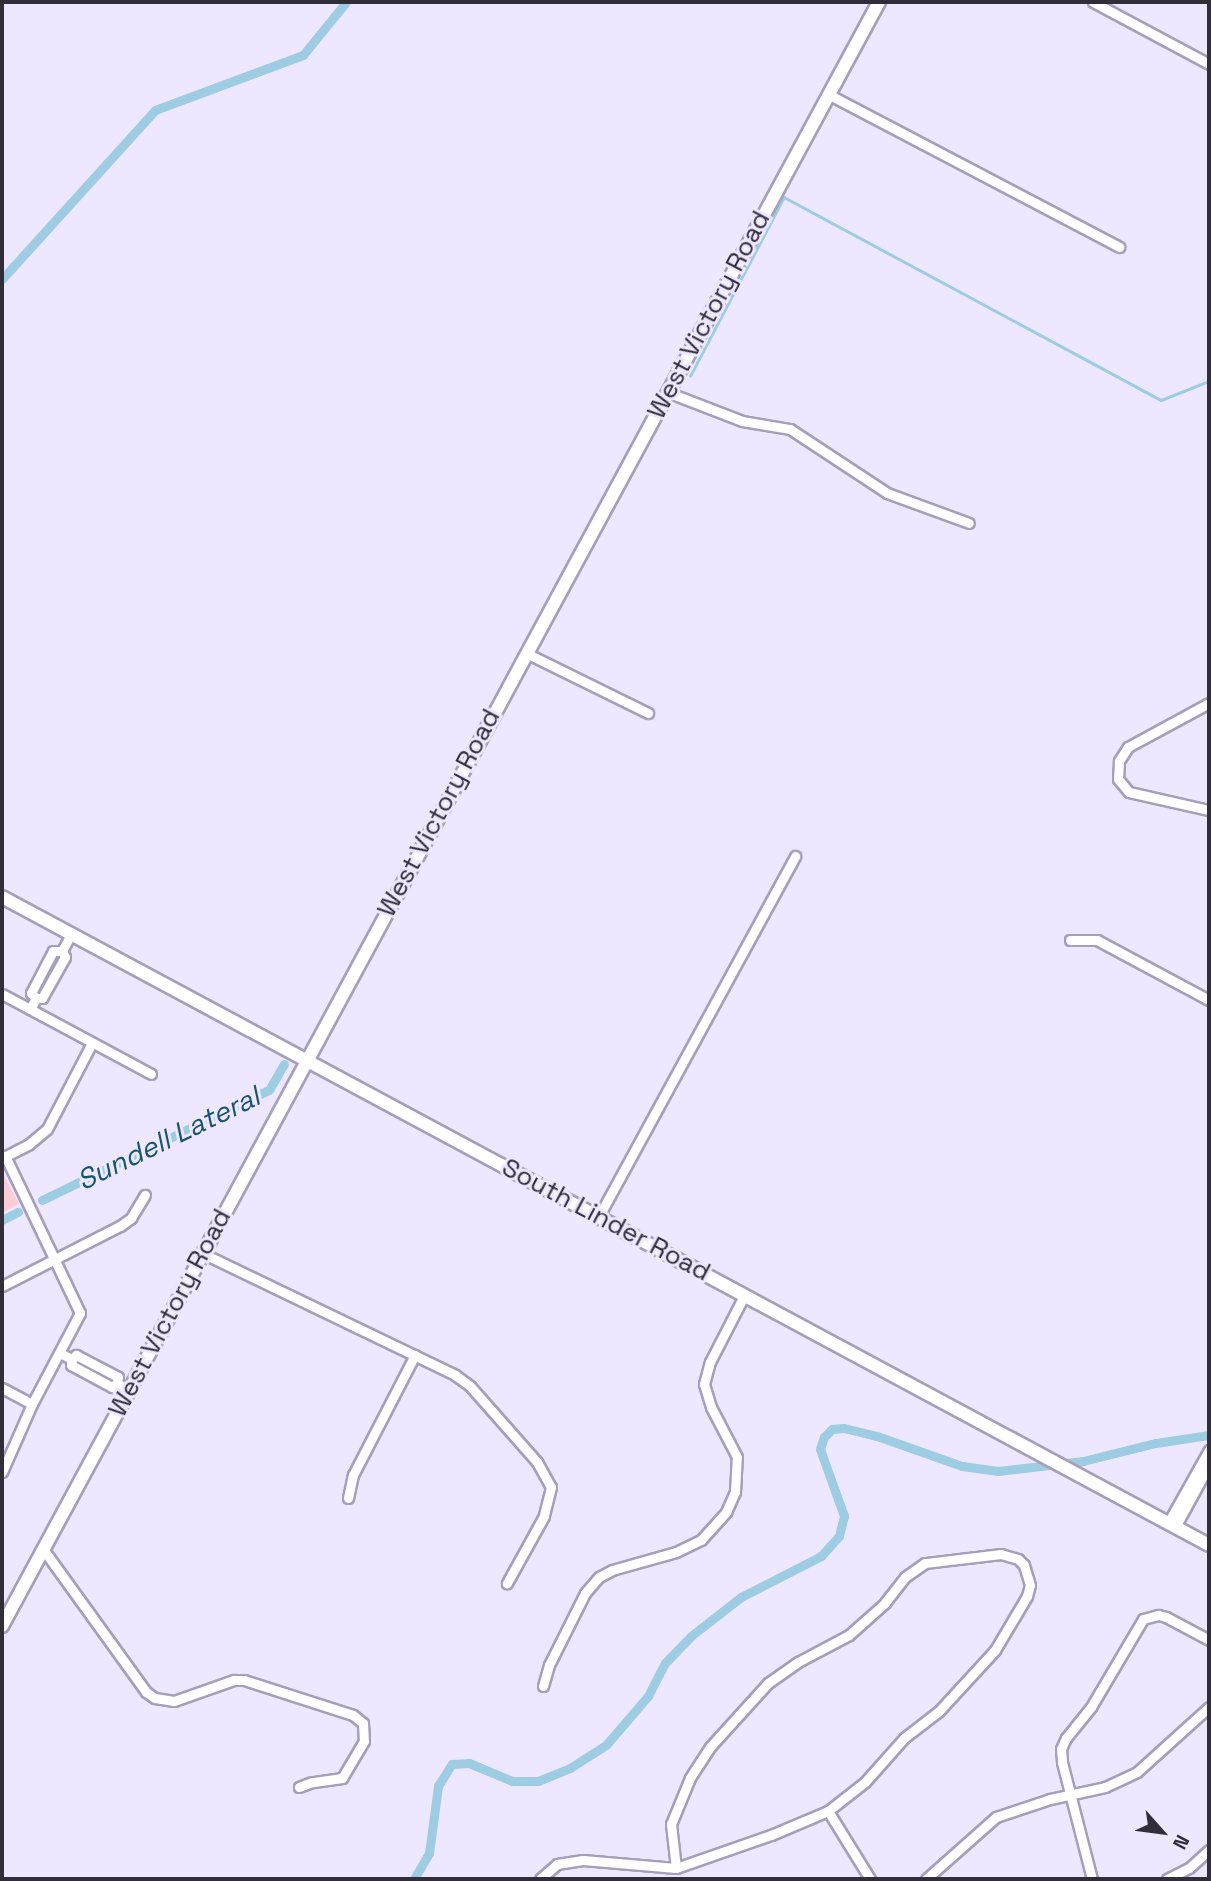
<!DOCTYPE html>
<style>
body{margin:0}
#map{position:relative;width:1211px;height:1881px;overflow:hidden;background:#ede8ff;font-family:"Space Grotesk",sans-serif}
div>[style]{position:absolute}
.green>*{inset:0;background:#fdcdd7}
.stream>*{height:2.5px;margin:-1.25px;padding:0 1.25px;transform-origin:1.25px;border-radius:1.25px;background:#9dcce3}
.canal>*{height:9px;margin:-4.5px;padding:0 4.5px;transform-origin:4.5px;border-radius:4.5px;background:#9dcce3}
.roads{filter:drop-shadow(2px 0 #a59fba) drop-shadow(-2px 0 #a59fba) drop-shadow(0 2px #a59fba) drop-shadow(0 -2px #a59fba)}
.street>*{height:9px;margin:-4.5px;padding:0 4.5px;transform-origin:4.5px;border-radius:4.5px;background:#fff}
.secondary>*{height:12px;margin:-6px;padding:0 6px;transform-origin:6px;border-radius:6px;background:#fff}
span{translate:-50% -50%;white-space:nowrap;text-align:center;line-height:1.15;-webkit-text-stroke:6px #ede8ff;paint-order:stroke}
.street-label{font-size:26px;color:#312e39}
.water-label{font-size:28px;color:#18546c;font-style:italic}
.frame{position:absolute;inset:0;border:4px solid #312e39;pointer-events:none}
.north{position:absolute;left:1127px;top:1797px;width:70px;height:70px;-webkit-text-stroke:5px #ede8ff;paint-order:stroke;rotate:118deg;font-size:19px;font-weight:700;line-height:28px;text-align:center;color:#312e39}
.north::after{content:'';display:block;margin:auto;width:24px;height:32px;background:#312e39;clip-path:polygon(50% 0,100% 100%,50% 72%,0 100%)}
</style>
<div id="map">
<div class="green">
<div style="clip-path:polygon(2px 1172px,19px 1204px,2px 1213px)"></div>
</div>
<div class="stream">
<div style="left:690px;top:376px;width:202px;rotate:-62.3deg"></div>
<div style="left:784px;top:197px;width:428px;rotate:28.3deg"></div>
<div style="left:1161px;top:400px;width:52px;rotate:-21.6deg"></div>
</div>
<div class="canal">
<div style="left:2px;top:279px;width:228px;rotate:-47.8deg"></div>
<div style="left:155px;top:110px;width:158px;rotate:-20.4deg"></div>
<div style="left:303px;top:55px;width:68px;rotate:-50.9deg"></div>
<div style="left:42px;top:1200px;width:252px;rotate:-25.9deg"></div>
<div style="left:269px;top:1090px;width:30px;rotate:-60deg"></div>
<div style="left:2px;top:1220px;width:18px;rotate:-27deg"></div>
<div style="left:414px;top:1879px;width:30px;rotate:-60deg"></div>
<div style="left:429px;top:1853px;width:68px;rotate:-82.3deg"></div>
<div style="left:438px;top:1786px;width:26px;rotate:-58deg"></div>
<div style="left:452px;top:1764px;width:17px;rotate:-3deg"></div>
<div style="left:469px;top:1763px;width:47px;rotate:22.7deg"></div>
<div style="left:512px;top:1781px;width:26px"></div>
<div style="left:538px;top:1781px;width:35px;rotate:-22deg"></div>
<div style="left:570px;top:1768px;width:43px;rotate:-32.6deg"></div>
<div style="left:606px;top:1745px;width:65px;rotate:-49.4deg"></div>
<div style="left:648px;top:1696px;width:37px;rotate:-63deg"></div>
<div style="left:665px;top:1663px;width:37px;rotate:-46deg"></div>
<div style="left:691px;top:1636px;width:63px;rotate:-38deg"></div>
<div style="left:741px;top:1597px;width:90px;rotate:-27.1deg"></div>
<div style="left:821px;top:1556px;width:27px;rotate:-48deg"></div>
<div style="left:839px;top:1536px;width:21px;rotate:-76deg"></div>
<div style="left:844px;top:1516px;width:71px;rotate:-109.7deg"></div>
<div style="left:820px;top:1449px;width:13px;rotate:-72deg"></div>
<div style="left:824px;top:1437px;width:11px;rotate:-45deg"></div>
<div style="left:832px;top:1429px;width:12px;rotate:-5deg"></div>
<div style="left:844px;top:1428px;width:34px;rotate:14deg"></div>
<div style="left:877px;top:1436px;width:90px;rotate:19.4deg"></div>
<div style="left:962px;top:1466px;width:36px;rotate:8deg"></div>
<div style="left:998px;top:1471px;width:86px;rotate:-6.7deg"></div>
<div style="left:1083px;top:1461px;width:75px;rotate:-13.9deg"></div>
<div style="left:1156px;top:1443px;width:54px;rotate:-8.6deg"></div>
</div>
<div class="roads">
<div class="street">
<div style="left:1093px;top:2px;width:132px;rotate:28.1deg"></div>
<div style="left:828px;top:94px;width:329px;rotate:27.7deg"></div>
<div style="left:667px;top:392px;width:80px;rotate:21.1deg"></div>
<div style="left:742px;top:421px;width:49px;rotate:9.5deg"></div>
<div style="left:790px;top:429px;width:116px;rotate:33.4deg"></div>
<div style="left:887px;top:493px;width:87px;rotate:20.1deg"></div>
<div style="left:526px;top:653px;width:136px;rotate:26.2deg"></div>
<div style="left:1209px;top:703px;width:92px;rotate:151.5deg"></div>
<div style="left:1128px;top:747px;width:17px;rotate:123deg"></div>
<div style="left:1119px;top:761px;width:18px;rotate:93deg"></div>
<div style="left:1118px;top:779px;width:17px;rotate:50deg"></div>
<div style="left:1129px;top:792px;width:82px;rotate:12.7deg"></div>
<div style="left:1070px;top:940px;width:27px"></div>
<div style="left:1097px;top:940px;width:127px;rotate:28.2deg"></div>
<div style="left:2px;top:994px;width:169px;rotate:28.2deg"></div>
<div style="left:36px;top:998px;width:7px;rotate:-135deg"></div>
<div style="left:31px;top:993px;width:47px;rotate:-62.4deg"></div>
<div style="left:53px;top:951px;width:9px"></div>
<div style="left:30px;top:1009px;width:13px;rotate:-61deg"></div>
<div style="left:36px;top:998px;width:6px"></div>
<div style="left:42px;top:998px;width:47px;rotate:-60.7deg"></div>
<div style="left:65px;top:957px;width:7px;rotate:-117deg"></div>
<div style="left:62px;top:951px;width:19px;rotate:-62deg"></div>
<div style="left:2px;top:1158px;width:30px;rotate:-27deg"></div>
<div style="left:29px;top:1144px;width:23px;rotate:-40deg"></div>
<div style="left:47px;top:1129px;width:97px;rotate:-62.4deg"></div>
<div style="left:599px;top:1216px;width:410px;rotate:-61.4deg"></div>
<div style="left:202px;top:1253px;width:281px;rotate:25.7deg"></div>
<div style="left:455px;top:1375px;width:19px;rotate:36deg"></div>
<div style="left:470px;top:1386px;width:101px;rotate:48.6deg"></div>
<div style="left:537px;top:1462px;width:29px;rotate:61deg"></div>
<div style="left:551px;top:1487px;width:30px;rotate:104deg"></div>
<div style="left:544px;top:1516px;width:77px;rotate:118.9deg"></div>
<div style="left:2px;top:1286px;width:132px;rotate:-27deg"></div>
<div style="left:120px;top:1226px;width:14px;rotate:-36deg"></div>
<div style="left:131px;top:1218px;width:27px;rotate:-59deg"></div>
<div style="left:60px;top:1353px;width:13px;rotate:27deg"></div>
<div style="left:72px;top:1359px;width:6px;rotate:99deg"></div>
<div style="left:71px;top:1365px;width:47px;rotate:28.2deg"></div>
<div style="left:112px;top:1387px;width:6px;rotate:-39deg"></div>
<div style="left:117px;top:1383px;width:13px;rotate:32deg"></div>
<div style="left:72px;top:1359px;width:6px;rotate:-45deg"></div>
<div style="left:76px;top:1355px;width:47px;rotate:27.6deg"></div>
<div style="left:118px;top:1377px;width:6px;rotate:99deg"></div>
<div style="left:2px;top:1388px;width:34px;rotate:28deg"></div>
<div style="left:2px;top:1472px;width:74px;rotate:-66.2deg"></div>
<div style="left:32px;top:1404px;width:103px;rotate:-62.2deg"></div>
<div style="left:80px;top:1313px;width:174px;rotate:-115.5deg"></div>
<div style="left:348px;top:1498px;width:24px;rotate:-78deg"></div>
<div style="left:353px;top:1475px;width:135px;rotate:-62.7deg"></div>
<div style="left:1168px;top:1523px;width:84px;rotate:-60.7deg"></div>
<div style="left:1175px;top:1527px;width:71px;rotate:-61.3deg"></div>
<div style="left:43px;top:1549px;width:176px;rotate:54.2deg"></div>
<div style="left:146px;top:1692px;width:11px;rotate:34deg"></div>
<div style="left:155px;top:1698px;width:19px;rotate:9deg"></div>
<div style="left:174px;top:1701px;width:64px;rotate:-19.3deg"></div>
<div style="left:234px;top:1680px;width:10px"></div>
<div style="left:244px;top:1680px;width:114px;rotate:17.8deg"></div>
<div style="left:353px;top:1715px;width:13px;rotate:39deg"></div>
<div style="left:363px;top:1723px;width:18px;rotate:87deg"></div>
<div style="left:364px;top:1741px;width:43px;rotate:120.7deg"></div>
<div style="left:342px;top:1778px;width:30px;rotate:172deg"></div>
<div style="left:312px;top:1782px;width:14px;rotate:159deg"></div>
<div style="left:543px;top:1686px;width:22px;rotate:-74deg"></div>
<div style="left:549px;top:1665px;width:80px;rotate:-63.4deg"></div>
<div style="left:585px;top:1593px;width:21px;rotate:-49deg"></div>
<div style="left:599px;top:1577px;width:15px;rotate:-28deg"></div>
<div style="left:612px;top:1570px;width:66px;rotate:-15.7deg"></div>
<div style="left:676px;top:1552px;width:28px;rotate:-26deg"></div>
<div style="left:701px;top:1540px;width:38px;rotate:-48deg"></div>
<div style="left:726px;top:1512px;width:22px;rotate:-66deg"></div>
<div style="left:735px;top:1492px;width:35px;rotate:-87deg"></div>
<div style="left:737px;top:1457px;width:56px;rotate:-117.5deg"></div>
<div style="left:711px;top:1407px;width:24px;rotate:-107deg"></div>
<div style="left:704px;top:1384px;width:23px;rotate:-75deg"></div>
<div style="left:710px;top:1362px;width:76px;rotate:-62.8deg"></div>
<div style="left:828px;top:1811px;width:80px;rotate:58.3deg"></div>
<div style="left:540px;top:1879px;width:23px;rotate:-41deg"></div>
<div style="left:557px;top:1864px;width:26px;rotate:-9deg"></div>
<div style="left:583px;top:1860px;width:93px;rotate:4.9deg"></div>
<div style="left:676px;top:1868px;width:101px;rotate:-19.2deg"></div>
<div style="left:771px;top:1835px;width:62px;rotate:-22.8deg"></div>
<div style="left:828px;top:1811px;width:47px;rotate:-38.1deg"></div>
<div style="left:865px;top:1782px;width:59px;rotate:-48.4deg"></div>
<div style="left:904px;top:1738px;width:44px;rotate:-37.6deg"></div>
<div style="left:939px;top:1711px;width:83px;rotate:-47.4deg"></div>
<div style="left:995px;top:1650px;width:63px;rotate:-59.3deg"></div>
<div style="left:1027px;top:1596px;width:11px;rotate:-75deg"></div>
<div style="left:1030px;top:1585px;width:21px;rotate:-107deg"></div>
<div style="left:1024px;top:1565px;width:8px;rotate:-135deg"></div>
<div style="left:1018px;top:1559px;width:18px;rotate:-164deg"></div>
<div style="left:1001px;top:1554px;width:77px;rotate:173.2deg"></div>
<div style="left:925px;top:1563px;width:24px;rotate:145deg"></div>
<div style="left:905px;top:1577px;width:33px;rotate:128deg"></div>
<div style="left:885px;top:1603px;width:48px;rotate:138.4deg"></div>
<div style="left:849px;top:1635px;width:58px;rotate:152.1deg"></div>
<div style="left:798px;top:1662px;width:37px;rotate:145deg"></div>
<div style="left:768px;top:1683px;width:86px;rotate:132.2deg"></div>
<div style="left:710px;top:1747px;width:37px;rotate:123deg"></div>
<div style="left:690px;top:1778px;width:50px;rotate:112.4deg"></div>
<div style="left:671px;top:1824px;width:44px;rotate:83.5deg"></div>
<div style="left:926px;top:1879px;width:94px;rotate:-41.5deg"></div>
<div style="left:996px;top:1817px;width:57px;rotate:-18.4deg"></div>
<div style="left:1050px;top:1799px;width:56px;rotate:-12.3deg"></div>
<div style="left:1105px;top:1787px;width:35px;rotate:-25deg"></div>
<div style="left:1137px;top:1772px;width:97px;rotate:-42.1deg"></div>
<div style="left:1092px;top:1879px;width:121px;rotate:-104.4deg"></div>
<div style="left:1062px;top:1762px;width:13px;rotate:-94deg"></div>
<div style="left:1061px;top:1749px;width:12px;rotate:-66deg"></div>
<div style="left:1066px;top:1738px;width:40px;rotate:-51deg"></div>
<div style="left:1091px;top:1707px;width:102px;rotate:-59.4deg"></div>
<div style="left:1143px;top:1619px;width:16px;rotate:-15deg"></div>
<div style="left:1158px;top:1615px;width:8px;rotate:14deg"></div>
<div style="left:1166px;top:1617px;width:49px;rotate:28.1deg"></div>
<div style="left:1167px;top:1879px;width:25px;rotate:-27deg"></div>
<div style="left:1189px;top:1868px;width:27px;rotate:-42deg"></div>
</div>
<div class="secondary">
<div style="left:2px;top:897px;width:1370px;rotate:28.23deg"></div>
<div style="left:2px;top:1626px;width:1846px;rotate:-61.63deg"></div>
</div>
</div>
<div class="street-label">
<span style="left:709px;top:315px;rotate:-62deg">West Victory Road</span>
<span style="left:439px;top:813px;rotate:-62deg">West Victory Road</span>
<span style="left:606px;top:1220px;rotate:28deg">South Linder Road</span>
<span style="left:170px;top:1313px;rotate:-62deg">West Victory Road</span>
</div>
<div class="water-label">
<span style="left:168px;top:1138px;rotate:-26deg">Sundell Lateral</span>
</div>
<div class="frame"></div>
<div class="north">N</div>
</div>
